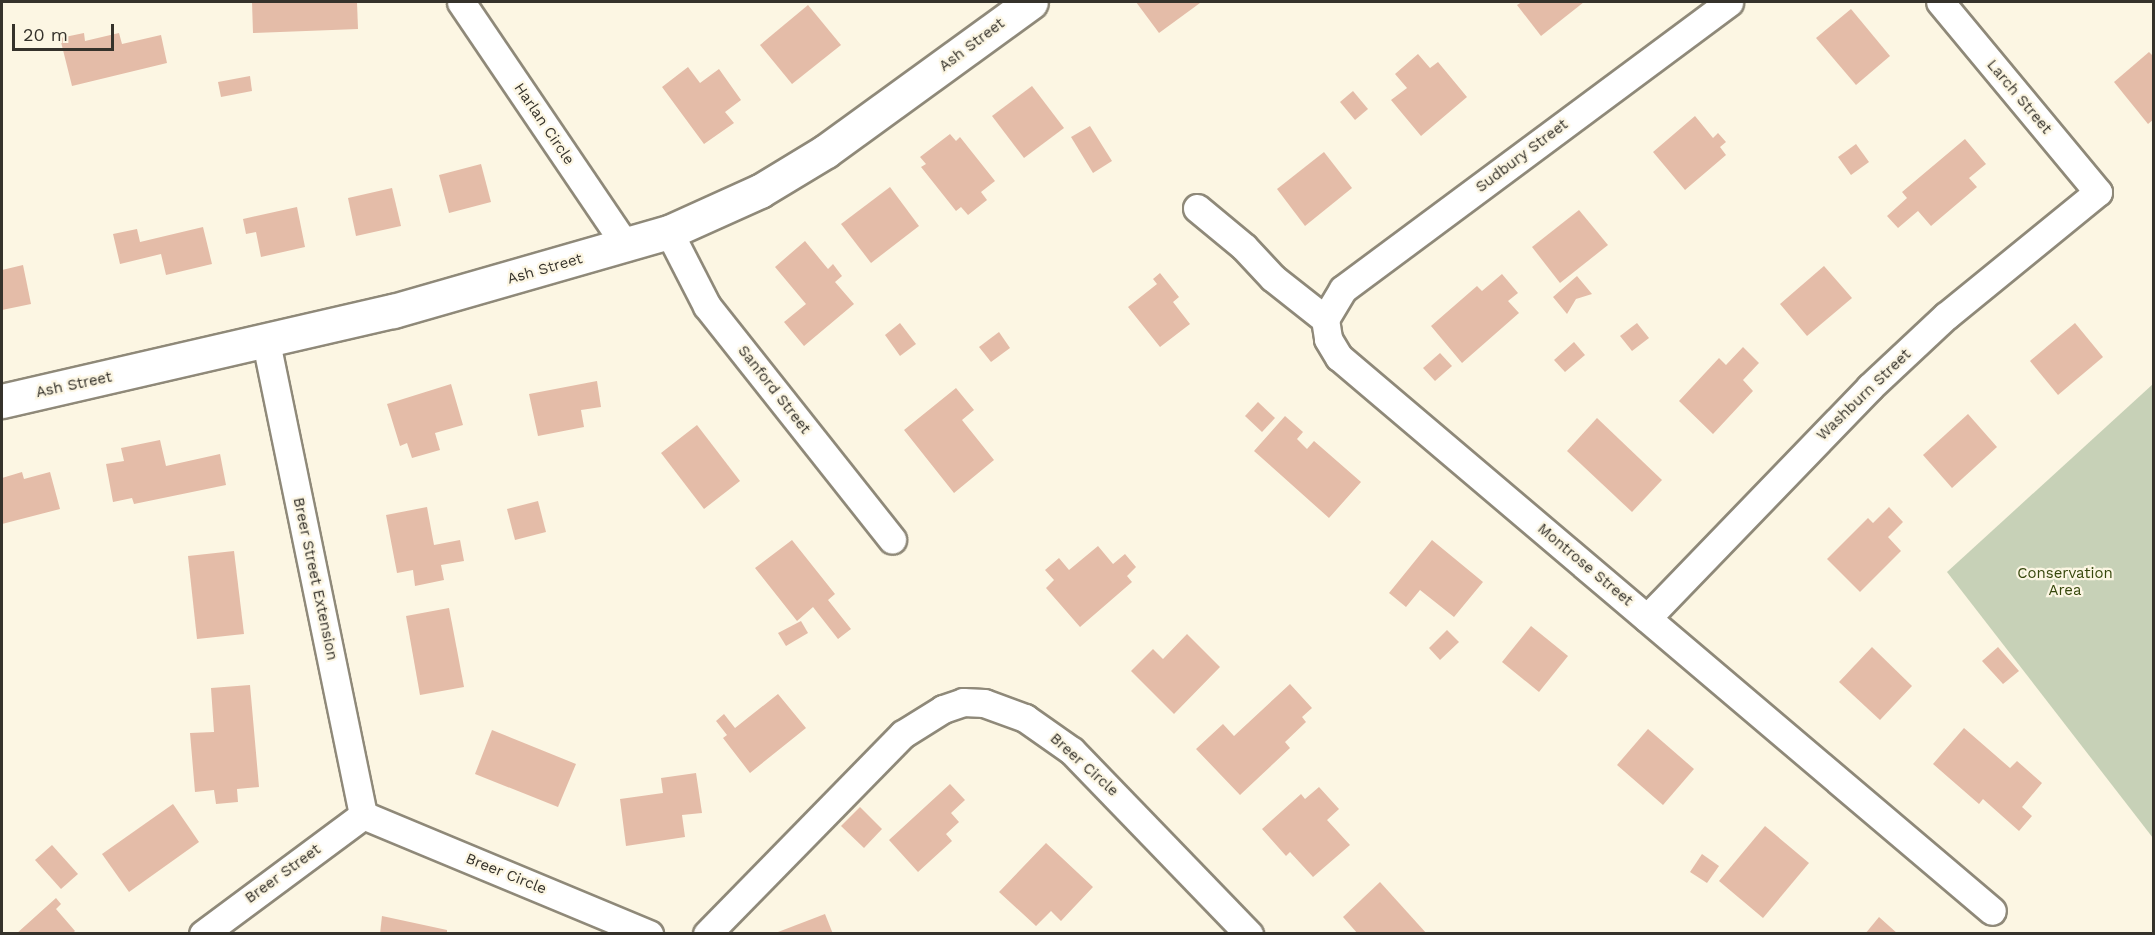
<!DOCTYPE html>
<style>
body{margin:0}
#map{position:relative;width:2155px;height:935px;overflow:hidden;background:#fcf6e3;font-family:"Work Sans",sans-serif}
div>[style]{position:absolute}
.green>*{inset:0;background:#c7d1b7}
.building>*{inset:0;background:#e4bca8}
.roads{filter:drop-shadow(2px 0 #8f8979) drop-shadow(-2px 0 #8f8979) drop-shadow(0 2px #8f8979) drop-shadow(0 -2px #8f8979)}
.minor>*{height:27px;margin:-13.5px;padding:0 13.5px;transform-origin:13.5px;border-radius:13.5px;background:#fff}
.tertiary>*{height:33px;margin:-16.5px;padding:0 16.5px;transform-origin:16.5px;border-radius:16.5px;background:#fff}
span{translate:-50% -50%;white-space:nowrap;text-align:center;line-height:1.15;-webkit-text-stroke:4.5px #fcf6e3;paint-order:stroke}
.street-label{font-size:15px;color:#35322b}
.park-label{font-size:15px;color:#36470c}
.frame{position:absolute;inset:0;border:3px solid #35322b;pointer-events:none}
.scale{position:absolute;left:12px;top:24px;width:102px;height:27px;box-sizing:border-box;border:3px solid #35322b;border-top:0;padding-left:8px;font-size:18px;line-height:21px;white-space:nowrap;color:#35322b;-webkit-text-stroke:4px #fcf6e3;paint-order:stroke}
</style>
<div id="map">
<div class="green">
<div style="clip-path:polygon(2153px 384px,2153px 838px,1947px 572px)"></div>
</div>
<div class="building">
<div style="clip-path:polygon(252px 2px,357px 2px,358px 29px,253px 33px)"></div>
<div style="clip-path:polygon(1136px 2px,1199px 2px,1200px 3px,1159px 33px)"></div>
<div style="clip-path:polygon(1522px 2px,1584px 2px,1541px 36px,1517px 5px)"></div>
<div style="clip-path:polygon(808px 5px,841px 45px,792px 84px,760px 45px)"></div>
<div style="clip-path:polygon(1851px 9px,1890px 56px,1856px 85px,1816px 38px)"></div>
<div style="clip-path:polygon(84px 33px,85px 41px,119px 33px,122px 44px,161px 35px,167px 63px,72px 86px,60px 38px)"></div>
<div style="clip-path:polygon(2149px 52px,2154px 57px,2154px 119px,2148px 124px,2114px 82px)"></div>
<div style="clip-path:polygon(1418px 54px,1430px 68px,1438px 62px,1467px 97px,1421px 136px,1391px 100px,1407px 88px,1395px 74px)"></div>
<div style="clip-path:polygon(688px 67px,700px 83px,719px 69px,741px 100px,725px 112px,734px 123px,704px 144px,662px 87px)"></div>
<div style="clip-path:polygon(250px 76px,252px 91px,221px 97px,218px 82px)"></div>
<div style="clip-path:polygon(1032px 86px,1064px 128px,1024px 158px,992px 116px)"></div>
<div style="clip-path:polygon(1353px 91px,1368px 109px,1355px 120px,1340px 102px)"></div>
<div style="clip-path:polygon(1695px 116px,1713px 138px,1718px 133px,1726px 142px,1720px 147px,1726px 155px,1685px 190px,1653px 152px)"></div>
<div style="clip-path:polygon(1090px 126px,1112px 161px,1093px 173px,1071px 137px)"></div>
<div style="clip-path:polygon(950px 134px,956px 141px,960px 137px,995px 181px,981px 192px,987px 200px,968px 215px,961px 207px,956px 211px,921px 167px,926px 164px,920px 157px)"></div>
<div style="clip-path:polygon(1965px 139px,1986px 164px,1969px 178px,1977px 187px,1931px 226px,1918px 211px,1898px 228px,1887px 216px,1907px 198px,1902px 192px)"></div>
<div style="clip-path:polygon(1856px 144px,1869px 162px,1851px 175px,1838px 157px)"></div>
<div style="clip-path:polygon(1324px 152px,1352px 188px,1305px 226px,1277px 189px)"></div>
<div style="clip-path:polygon(481px 164px,491px 202px,449px 213px,439px 175px)"></div>
<div style="clip-path:polygon(890px 187px,919px 226px,871px 263px,841px 224px)"></div>
<div style="clip-path:polygon(392px 188px,401px 226px,356px 236px,348px 198px)"></div>
<div style="clip-path:polygon(297px 207px,305px 247px,261px 257px,256px 232px,246px 234px,243px 219px)"></div>
<div style="clip-path:polygon(1579px 210px,1608px 245px,1560px 283px,1532px 247px)"></div>
<div style="clip-path:polygon(203px 227px,212px 264px,166px 275px,161px 254px,120px 264px,113px 234px,137px 229px,140px 242px)"></div>
<div style="clip-path:polygon(805px 241px,828px 269px,833px 264px,842px 276px,835px 282px,854px 304px,804px 346px,784px 322px,806px 304px,775px 267px)"></div>
<div style="clip-path:polygon(23px 265px,31px 304px,2px 310px,2px 270px)"></div>
<div style="clip-path:polygon(1824px 266px,1852px 298px,1807px 336px,1780px 304px)"></div>
<div style="clip-path:polygon(1160px 273px,1179px 297px,1173px 302px,1190px 324px,1160px 347px,1128px 307px,1157px 284px,1153px 279px)"></div>
<div style="clip-path:polygon(1502px 274px,1518px 293px,1508px 301px,1519px 313px,1462px 363px,1431px 326px,1477px 286px,1482px 291px)"></div>
<div style="clip-path:polygon(1577px 276px,1592px 294px,1576px 299px,1567px 314px,1553px 297px)"></div>
<div style="clip-path:polygon(900px 323px,916px 344px,900px 356px,885px 335px)"></div>
<div style="clip-path:polygon(1637px 323px,1649px 338px,1632px 351px,1620px 336px)"></div>
<div style="clip-path:polygon(2075px 323px,2103px 357px,2058px 395px,2030px 361px)"></div>
<div style="clip-path:polygon(999px 332px,1010px 348px,991px 362px,979px 347px)"></div>
<div style="clip-path:polygon(1574px 342px,1585px 355px,1565px 372px,1554px 360px)"></div>
<div style="clip-path:polygon(1743px 347px,1759px 363px,1743px 380px,1753px 391px,1713px 434px,1679px 401px,1719px 358px,1726px 365px)"></div>
<div style="clip-path:polygon(1440px 353px,1452px 366px,1435px 381px,1423px 368px)"></div>
<div style="clip-path:polygon(597px 381px,601px 407px,581px 410px,584px 427px,538px 436px,529px 394px)"></div>
<div style="clip-path:polygon(451px 384px,463px 425px,435px 433px,440px 450px,412px 458px,407px 443px,400px 446px,387px 404px)"></div>
<div style="clip-path:polygon(956px 388px,974px 410px,962px 420px,994px 460px,954px 493px,904px 430px)"></div>
<div style="clip-path:polygon(1258px 402px,1275px 418px,1262px 432px,1245px 416px)"></div>
<div style="clip-path:polygon(1968px 414px,1997px 447px,1952px 488px,1923px 455px)"></div>
<div style="clip-path:polygon(1285px 416px,1303px 432px,1297px 439px,1307px 449px,1314px 441px,1361px 482px,1329px 518px,1254px 451px)"></div>
<div style="clip-path:polygon(1597px 418px,1662px 480px,1632px 512px,1567px 451px)"></div>
<div style="clip-path:polygon(697px 425px,740px 481px,704px 509px,661px 453px)"></div>
<div style="clip-path:polygon(160px 440px,166px 466px,220px 454px,226px 485px,134px 504px,132px 498px,113px 502px,106px 464px,124px 461px,121px 448px)"></div>
<div style="clip-path:polygon(22px 472px,24px 479px,50px 472px,60px 509px,2px 524px,2px 478px)"></div>
<div style="clip-path:polygon(538px 501px,546px 532px,515px 540px,507px 509px)"></div>
<div style="clip-path:polygon(427px 507px,434px 545px,460px 540px,464px 561px,441px 565px,444px 580px,415px 586px,413px 570px,397px 573px,386px 515px)"></div>
<div style="clip-path:polygon(1889px 507px,1903px 522px,1888px 537px,1901px 551px,1860px 592px,1827px 559px,1868px 518px,1873px 523px)"></div>
<div style="clip-path:polygon(792px 540px,835px 594px,828px 600px,851px 629px,838px 639px,813px 607px,797px 621px,755px 568px)"></div>
<div style="clip-path:polygon(1432px 540px,1483px 582px,1454px 617px,1420px 590px,1406px 607px,1389px 593px)"></div>
<div style="clip-path:polygon(1098px 546px,1113px 564px,1125px 554px,1136px 567px,1127px 576px,1132px 582px,1080px 627px,1046px 588px,1054px 580px,1045px 570px,1059px 558px,1069px 570px)"></div>
<div style="clip-path:polygon(234px 551px,244px 634px,197px 639px,188px 556px)"></div>
<div style="clip-path:polygon(449px 608px,464px 687px,420px 695px,406px 616px)"></div>
<div style="clip-path:polygon(801px 621px,808px 633px,786px 646px,778px 633px)"></div>
<div style="clip-path:polygon(1531px 626px,1568px 656px,1539px 692px,1502px 662px)"></div>
<div style="clip-path:polygon(1447px 630px,1459px 642px,1440px 660px,1429px 648px)"></div>
<div style="clip-path:polygon(1187px 634px,1220px 667px,1174px 714px,1131px 671px,1153px 649px,1163px 659px)"></div>
<div style="clip-path:polygon(1872px 647px,1912px 686px,1880px 720px,1839px 682px)"></div>
<div style="clip-path:polygon(1998px 647px,2019px 671px,2003px 684px,1982px 661px)"></div>
<div style="clip-path:polygon(1290px 684px,1312px 708px,1302px 717px,1306px 722px,1285px 742px,1290px 748px,1240px 795px,1196px 749px,1223px 724px,1234px 736px)"></div>
<div style="clip-path:polygon(250px 685px,259px 787px,237px 789px,238px 802px,216px 804px,214px 790px,195px 792px,190px 733px,214px 732px,211px 688px)"></div>
<div style="clip-path:polygon(778px 694px,806px 728px,750px 773px,723px 738px,727px 735px,716px 721px,724px 714px,735px 728px)"></div>
<div style="clip-path:polygon(1964px 728px,2010px 768px,2017px 761px,2042px 783px,2022px 807px,2032px 816px,2019px 831px,1983px 799px,1979px 804px,1933px 764px)"></div>
<div style="clip-path:polygon(1648px 729px,1694px 769px,1663px 805px,1617px 765px)"></div>
<div style="clip-path:polygon(492px 730px,576px 764px,558px 807px,475px 774px)"></div>
<div style="clip-path:polygon(696px 773px,702px 813px,682px 815px,685px 837px,626px 846px,620px 799px,663px 793px,661px 778px)"></div>
<div style="clip-path:polygon(950px 784px,965px 800px,951px 813px,959px 822px,946px 834px,952px 841px,918px 872px,889px 840px)"></div>
<div style="clip-path:polygon(1319px 787px,1339px 809px,1327px 820px,1350px 845px,1313px 877px,1290px 852px,1286px 856px,1262px 829px,1301px 794px,1305px 799px)"></div>
<div style="clip-path:polygon(173px 804px,199px 842px,129px 892px,102px 854px)"></div>
<div style="clip-path:polygon(860px 807px,882px 829px,864px 848px,841px 826px)"></div>
<div style="clip-path:polygon(1765px 826px,1809px 863px,1763px 918px,1719px 881px)"></div>
<div style="clip-path:polygon(1046px 843px,1093px 887px,1061px 921px,1051px 911px,1036px 926px,999px 892px)"></div>
<div style="clip-path:polygon(52px 845px,78px 874px,61px 889px,35px 860px)"></div>
<div style="clip-path:polygon(1702px 854px,1719px 866px,1707px 883px,1690px 872px)"></div>
<div style="clip-path:polygon(1380px 882px,1427px 934px,1358px 934px,1343px 917px)"></div>
<div style="clip-path:polygon(56px 898px,61px 904px,56px 909px,75px 931px,72px 934px,16px 934px)"></div>
<div style="clip-path:polygon(825px 914px,833px 934px,779px 934px,778px 932px)"></div>
<div style="clip-path:polygon(382px 916px,447px 930px,447px 934px,380px 934px)"></div>
<div style="clip-path:polygon(1879px 917px,1898px 934px,1865px 934px)"></div>
</div>
<div class="roads">
<div class="minor">
<div style="left:461px;top:2px;width:295px;rotate:55.9deg"></div>
<div style="left:1197px;top:208px;width:61px;rotate:39.7deg"></div>
<div style="left:1244px;top:247px;width:42px;rotate:46.9deg"></div>
<div style="left:1273px;top:278px;width:66px;rotate:38.3deg"></div>
<div style="left:1325px;top:319px;width:20px;rotate:81deg"></div>
<div style="left:1328px;top:339px;width:21px;rotate:59deg"></div>
<div style="left:1339px;top:357px;width:856px;rotate:40.31deg"></div>
<div style="left:669px;top:232px;width:83px;rotate:62.8deg"></div>
<div style="left:707px;top:306px;width:298px;rotate:51.6deg"></div>
<div style="left:1325px;top:319px;width:35px;rotate:-59deg"></div>
<div style="left:1343px;top:289px;width:481px;rotate:-36.6deg"></div>
<div style="left:266px;top:342px;width:483px;rotate:78.4deg"></div>
<div style="left:1647px;top:618px;width:321px;rotate:-46deg"></div>
<div style="left:1870px;top:387px;width:104px;rotate:-43.1deg"></div>
<div style="left:1946px;top:316px;width:196px;rotate:-39.2deg"></div>
<div style="left:2098px;top:192px;width:247px;rotate:-129.7deg"></div>
<div style="left:363px;top:815px;width:310px;rotate:22.6deg"></div>
<div style="left:203px;top:934px;width:199px;rotate:-36.6deg"></div>
<div style="left:707px;top:934px;width:280px;rotate:-45.6deg"></div>
<div style="left:903px;top:734px;width:47px;rotate:-32deg"></div>
<div style="left:943px;top:709px;width:21px;rotate:-19deg"></div>
<div style="left:963px;top:702px;width:21px;rotate:3deg"></div>
<div style="left:984px;top:703px;width:44px;rotate:20.1deg"></div>
<div style="left:1025px;top:718px;width:57px;rotate:35.1deg"></div>
<div style="left:1072px;top:751px;width:255px;rotate:46deg"></div>
</div>
<div class="tertiary">
<div style="left:2px;top:401px;width:401px;rotate:-13deg"></div>
<div style="left:393px;top:311px;width:287px;rotate:-16deg"></div>
<div style="left:669px;top:232px;width:100px;rotate:-24.3deg"></div>
<div style="left:760px;top:191px;width:77px;rotate:-31.2deg"></div>
<div style="left:826px;top:151px;width:253px;rotate:-36deg"></div>
</div>
</div>
<div class="street-label">
<span style="left:972px;top:45px;rotate:-37deg">Ash Street</span>
<span style="left:2019px;top:97px;rotate:50deg">Larch Street</span>
<span style="left:544px;top:124px;rotate:56deg">Harlan Circle</span>
<span style="left:1522px;top:156px;rotate:-37deg">Sudbury Street</span>
<span style="left:545px;top:269px;rotate:-16deg">Ash Street</span>
<span style="left:74px;top:385px;rotate:-12deg">Ash Street</span>
<span style="left:774px;top:390px;rotate:52deg">Sanford Street</span>
<span style="left:1864px;top:395px;rotate:-44deg">Washburn Street</span>
<span style="left:1585px;top:565px;rotate:40deg">Montrose Street</span>
<span style="left:315px;top:579px;rotate:78deg">Breer Street Extension</span>
<span style="left:1084px;top:765px;rotate:42deg">Breer Circle</span>
<span style="left:283px;top:874px;rotate:-36deg">Breer Street</span>
<span style="left:506px;top:874px;rotate:22deg">Breer Circle</span>
</div>
<div class="park-label">
<span style="left:2065px;top:582px">Conservation<br>Area</span>
</div>
<div class="frame"></div>
<div class="scale">20 m</div>
</div>
